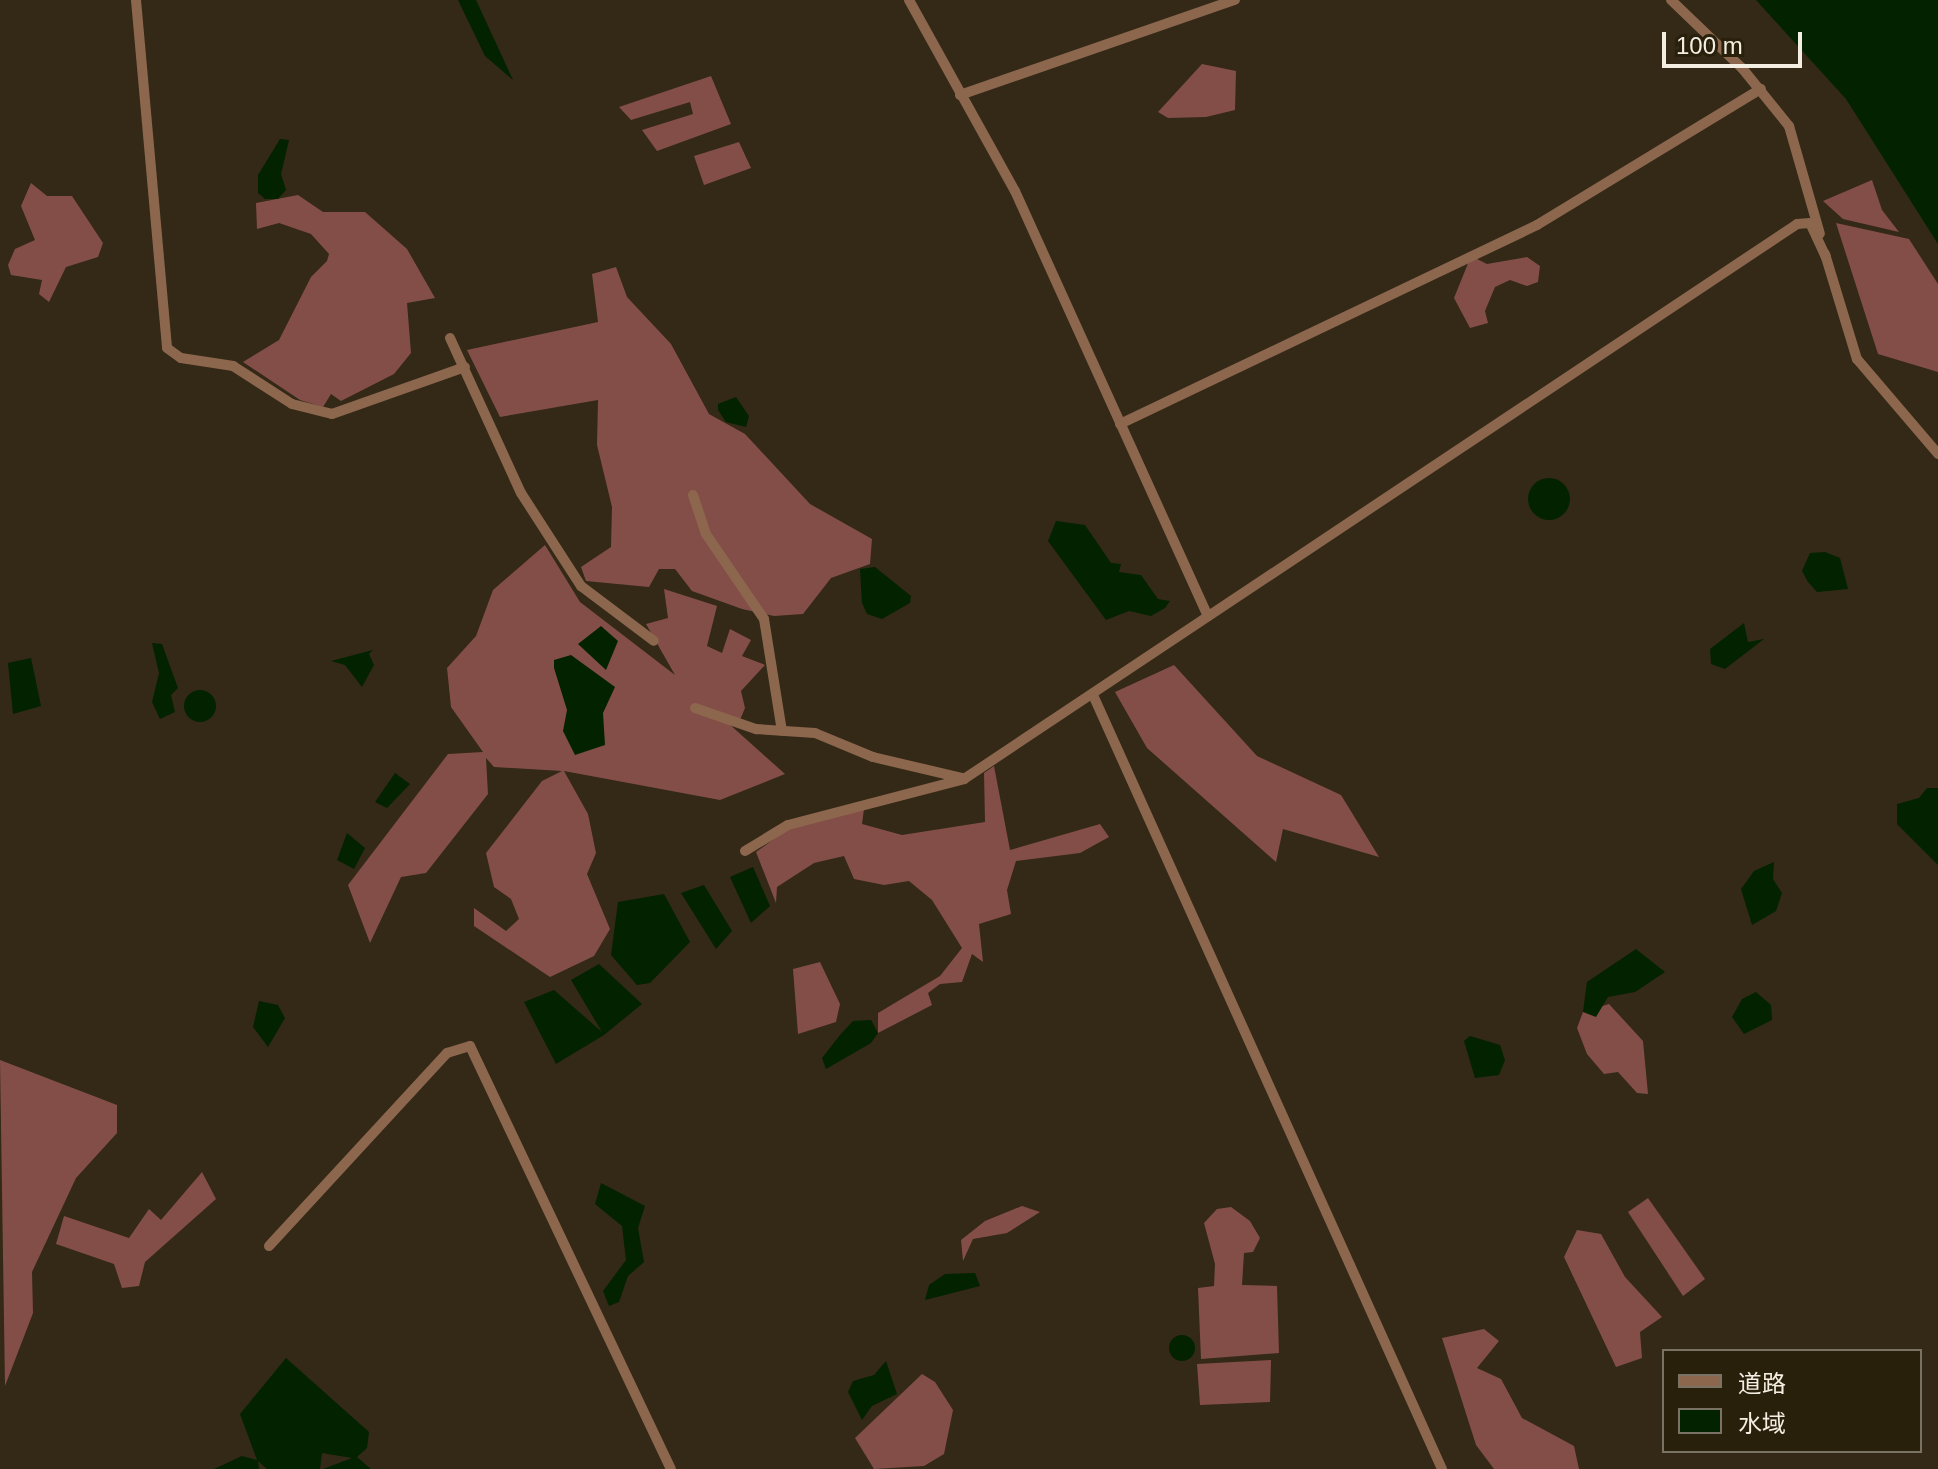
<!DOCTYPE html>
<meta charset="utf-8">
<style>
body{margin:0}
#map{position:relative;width:1938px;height:1469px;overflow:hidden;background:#332916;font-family:Arial,"Noto Sans SC",sans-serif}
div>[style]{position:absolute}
.forest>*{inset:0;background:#844e48}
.water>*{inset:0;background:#032200}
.round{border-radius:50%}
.street>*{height:10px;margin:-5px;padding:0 5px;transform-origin:5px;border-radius:5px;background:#8c674e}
span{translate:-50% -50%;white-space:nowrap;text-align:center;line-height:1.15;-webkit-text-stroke:6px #29200c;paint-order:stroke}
.legend{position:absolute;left:1662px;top:1349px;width:260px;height:104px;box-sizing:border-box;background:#29200c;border:2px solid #7a7262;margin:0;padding:10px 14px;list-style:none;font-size:24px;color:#f4eee2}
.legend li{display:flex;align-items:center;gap:16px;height:40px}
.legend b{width:40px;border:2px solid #7a7262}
.scale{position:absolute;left:1662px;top:32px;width:140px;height:36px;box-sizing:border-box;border:4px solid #f4eee2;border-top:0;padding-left:10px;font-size:24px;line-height:28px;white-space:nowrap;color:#f4eee2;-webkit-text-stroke:6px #29200c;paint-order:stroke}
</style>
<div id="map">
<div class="forest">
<div style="clip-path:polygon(1202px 64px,1236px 71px,1235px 110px,1206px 117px,1168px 118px,1158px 112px)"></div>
<div style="clip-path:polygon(711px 76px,731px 124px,657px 151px,642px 130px,693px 114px,690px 102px,631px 120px,619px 107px)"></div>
<div style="clip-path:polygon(739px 142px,751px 168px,704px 185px,694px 156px)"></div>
<div style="clip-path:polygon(1872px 180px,1882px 210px,1899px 232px,1843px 219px,1823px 201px)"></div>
<div style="clip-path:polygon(31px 183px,47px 196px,72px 196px,103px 243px,98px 257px,66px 267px,49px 302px,39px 294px,42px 280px,11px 275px,8px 265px,15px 249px,35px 240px,21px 206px)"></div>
<div style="clip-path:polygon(298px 195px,323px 212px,365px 212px,407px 249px,435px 298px,407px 303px,411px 353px,394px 374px,341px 401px,331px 394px,323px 407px,300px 400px,243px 362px,279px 340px,311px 277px,327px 261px,329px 254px,311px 234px,279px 223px,257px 229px,256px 203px)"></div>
<div style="clip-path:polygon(1836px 223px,1909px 239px,1938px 284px,1938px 372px,1878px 354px)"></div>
<div style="clip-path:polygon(1471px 256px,1487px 264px,1527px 257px,1540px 266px,1538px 282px,1527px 286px,1510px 280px,1495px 287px,1485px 311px,1488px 323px,1470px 328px,1454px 298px)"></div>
<div style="clip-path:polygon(616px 267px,627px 297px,671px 344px,709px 414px,745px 434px,810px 504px,872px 539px,870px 564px,831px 578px,803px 614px,774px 616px,742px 609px,692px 591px,675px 569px,659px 569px,649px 587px,586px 581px,581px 567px,611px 547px,612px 507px,597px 445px,598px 400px,500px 417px,467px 350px,598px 322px,592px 274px)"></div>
<div style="clip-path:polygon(545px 545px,580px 602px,675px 675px,646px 624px,668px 618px,664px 589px,717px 606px,707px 646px,722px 653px,730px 629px,751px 640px,742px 656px,765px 665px,741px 691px,745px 708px,740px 720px,718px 714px,785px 774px,720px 800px,564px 771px,588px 814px,596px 853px,587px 874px,610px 929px,594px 956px,550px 977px,474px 926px,474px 908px,506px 931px,519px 919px,511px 899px,494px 887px,486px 853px,542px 781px,562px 771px,494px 767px,486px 758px,488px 794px,426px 873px,401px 877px,370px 943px,348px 885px,448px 754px,483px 752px,451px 707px,447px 668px,476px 636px,493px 590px)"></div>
<div style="clip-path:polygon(1174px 665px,1257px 756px,1341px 795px,1379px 857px,1283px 829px,1276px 862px,1147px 748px,1115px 692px)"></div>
<div style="clip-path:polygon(994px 766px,1010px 850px,1100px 824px,1109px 837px,1080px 853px,1016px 861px,1007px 890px,1011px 914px,979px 924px,983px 962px,972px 954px,962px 982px,940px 984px,928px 993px,932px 1005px,878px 1033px,878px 1013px,940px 976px,962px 948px,932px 900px,909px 881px,884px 885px,854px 879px,844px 856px,814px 863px,777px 887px,776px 903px,756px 852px,796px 823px,864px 809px,862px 824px,902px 835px,985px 822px,984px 773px)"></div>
<div style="clip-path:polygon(820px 962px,840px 1004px,836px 1022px,798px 1034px,793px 969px)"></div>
<div style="clip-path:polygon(1609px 1004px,1643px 1041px,1648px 1094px,1637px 1093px,1618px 1072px,1604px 1074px,1587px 1054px,1577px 1028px,1583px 1012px)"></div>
<div style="clip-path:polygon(0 1060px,117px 1105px,117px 1133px,76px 1178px,32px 1272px,33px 1313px,5px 1386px)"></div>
<div style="clip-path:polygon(202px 1172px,216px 1199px,145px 1262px,139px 1286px,122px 1288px,114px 1264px,56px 1244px,64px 1216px,129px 1238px,149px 1209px,161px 1220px)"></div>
<div style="clip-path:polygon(1648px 1198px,1705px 1279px,1683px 1296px,1628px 1212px)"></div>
<div style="clip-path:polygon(1022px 1206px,1040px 1212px,1007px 1233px,973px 1239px,963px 1261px,961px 1240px,985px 1221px)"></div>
<div style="clip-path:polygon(1231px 1207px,1250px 1221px,1260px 1238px,1253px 1252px,1244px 1253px,1242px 1285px,1277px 1286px,1279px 1353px,1201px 1359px,1198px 1288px,1214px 1286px,1215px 1264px,1204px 1223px,1217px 1209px)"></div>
<div style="clip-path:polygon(1577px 1230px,1601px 1234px,1625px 1277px,1662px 1317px,1640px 1332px,1642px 1358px,1616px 1367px,1564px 1257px)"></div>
<div style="clip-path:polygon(1484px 1329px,1499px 1341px,1477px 1368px,1501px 1379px,1522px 1418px,1574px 1446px,1579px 1469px,1494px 1469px,1476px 1445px,1442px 1338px)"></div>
<div style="clip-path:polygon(1271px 1360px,1270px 1402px,1200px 1405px,1197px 1364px)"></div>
<div style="clip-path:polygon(922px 1374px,935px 1382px,953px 1410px,944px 1454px,924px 1466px,874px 1469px,855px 1438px)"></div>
</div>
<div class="water">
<div style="clip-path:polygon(458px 0,476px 0,513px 80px,485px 56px)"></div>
<div style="clip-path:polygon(1756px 0,1938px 0,1938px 244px,1846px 99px)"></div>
<div style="clip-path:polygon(280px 139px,289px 140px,281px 174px,286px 190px,278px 199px,265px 199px,258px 193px,258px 175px)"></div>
<div style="clip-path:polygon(736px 397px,749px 416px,746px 427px,726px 422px,718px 410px,718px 404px)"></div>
<div class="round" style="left:1528px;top:478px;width:42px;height:42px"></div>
<div style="clip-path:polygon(1056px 521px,1085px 525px,1111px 563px,1121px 564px,1119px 572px,1141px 575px,1158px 599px,1170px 601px,1165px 608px,1151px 616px,1129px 611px,1106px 620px,1048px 541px)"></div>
<div style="clip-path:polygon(1825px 552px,1840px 558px,1848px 589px,1817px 592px,1808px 582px,1802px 571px,1810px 553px)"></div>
<div style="clip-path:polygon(875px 567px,911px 596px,910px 603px,882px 619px,867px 614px,862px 603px,860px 569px)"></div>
<div style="clip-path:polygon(1744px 623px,1748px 642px,1764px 639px,1725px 669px,1711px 664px,1710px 649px)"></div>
<div style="clip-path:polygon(601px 626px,618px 641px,606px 670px,578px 644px)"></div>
<div style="clip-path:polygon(152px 643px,162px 644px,178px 688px,171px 695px,175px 712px,160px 719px,152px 702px,159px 673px)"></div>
<div style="clip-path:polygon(373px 650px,369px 654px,374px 665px,362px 687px,345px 665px,331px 661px)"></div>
<div style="clip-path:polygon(571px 655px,615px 687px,603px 713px,605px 745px,575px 755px,563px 731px,567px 710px,554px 668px,554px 660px)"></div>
<div style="clip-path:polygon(31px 658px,41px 706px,13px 714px,8px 663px)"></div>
<div class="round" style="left:184px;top:690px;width:32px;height:32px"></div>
<div style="clip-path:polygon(395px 773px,410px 784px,387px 808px,375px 802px)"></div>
<div style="clip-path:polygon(1927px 788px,1938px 788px,1938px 865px,1897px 824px,1897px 804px,1919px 798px)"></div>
<div style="clip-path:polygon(347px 833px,365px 848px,354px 869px,337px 860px)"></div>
<div style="clip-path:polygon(1774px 862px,1773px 879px,1782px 893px,1776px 911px,1752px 925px,1741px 889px,1754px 871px)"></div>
<div style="clip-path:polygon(753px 867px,770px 906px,751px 923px,730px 877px)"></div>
<div style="clip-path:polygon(704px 885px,732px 931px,716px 949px,681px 893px)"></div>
<div style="clip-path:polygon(664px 894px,690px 942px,650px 983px,637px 985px,611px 955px,618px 902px)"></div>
<div style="clip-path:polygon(1636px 949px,1665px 972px,1635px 992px,1608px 997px,1596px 1017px,1583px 1012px,1587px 982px)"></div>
<div style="clip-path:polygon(599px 964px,642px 1004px,604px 1035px,556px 1064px,524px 1002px,554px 990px,602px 1032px,571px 980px)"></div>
<div style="clip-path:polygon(1756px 992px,1771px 1005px,1772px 1020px,1744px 1034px,1732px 1017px,1742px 999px)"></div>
<div style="clip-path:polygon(259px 1001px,278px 1005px,285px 1018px,268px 1047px,253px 1027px)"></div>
<div style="clip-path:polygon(871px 1020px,878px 1033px,871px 1043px,826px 1069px,822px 1058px,840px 1035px,853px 1021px)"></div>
<div style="clip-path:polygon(1470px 1036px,1500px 1045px,1505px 1060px,1499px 1075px,1475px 1078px,1464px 1041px)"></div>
<div style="clip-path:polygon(601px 1183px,645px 1206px,638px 1228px,644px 1262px,628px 1276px,619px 1302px,609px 1306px,603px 1291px,626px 1260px,622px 1226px,595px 1204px)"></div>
<div style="clip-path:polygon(975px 1273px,980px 1286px,925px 1300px,929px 1285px,945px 1274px)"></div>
<div class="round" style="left:1169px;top:1335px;width:26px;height:26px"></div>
<div style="clip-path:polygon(286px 1358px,369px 1432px,367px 1448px,357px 1457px,371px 1469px,323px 1469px,352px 1458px,322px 1453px,320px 1469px,267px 1469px,258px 1461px,259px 1469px,214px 1469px,242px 1456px,257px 1460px,240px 1414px)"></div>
<div style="clip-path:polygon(886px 1361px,897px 1394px,872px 1406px,862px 1420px,848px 1392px,853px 1381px,874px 1375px)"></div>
</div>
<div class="street">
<div style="left:136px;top:0;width:349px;rotate:84.9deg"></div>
<div style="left:167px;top:348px;width:17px;rotate:36deg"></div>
<div style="left:181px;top:358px;width:53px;rotate:8.7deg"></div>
<div style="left:233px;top:366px;width:70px;rotate:32.8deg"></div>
<div style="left:292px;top:404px;width:41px;rotate:14deg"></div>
<div style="left:332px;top:414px;width:141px;rotate:-19.5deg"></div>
<div style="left:909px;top:0;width:218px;rotate:61deg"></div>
<div style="left:1015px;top:191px;width:467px;rotate:65.6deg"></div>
<div style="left:1671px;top:0;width:98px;rotate:43.8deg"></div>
<div style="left:1742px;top:68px;width:75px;rotate:51deg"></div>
<div style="left:1789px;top:126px;width:112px;rotate:74deg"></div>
<div style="left:960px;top:95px;width:291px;rotate:-19.1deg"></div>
<div style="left:1825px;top:254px;width:110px;rotate:73.1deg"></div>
<div style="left:1857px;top:359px;width:125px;rotate:49.5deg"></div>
<div style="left:450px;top:338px;width:170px;rotate:65.4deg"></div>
<div style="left:521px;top:493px;width:111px;rotate:57.2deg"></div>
<div style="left:581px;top:586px;width:91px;rotate:37deg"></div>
<div style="left:1120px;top:424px;width:462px;rotate:-25.5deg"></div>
<div style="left:1537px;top:225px;width:262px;rotate:-31.3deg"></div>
<div style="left:693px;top:495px;width:41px;rotate:71.6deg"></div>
<div style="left:706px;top:534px;width:103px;rotate:55.7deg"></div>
<div style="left:764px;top:619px;width:113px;rotate:80.9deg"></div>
<div style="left:1093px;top:695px;width:849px;rotate:65.73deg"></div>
<div style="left:695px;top:708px;width:65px;rotate:19deg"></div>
<div style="left:756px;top:729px;width:59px;rotate:3.9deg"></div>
<div style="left:815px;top:733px;width:63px;rotate:22.5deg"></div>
<div style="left:873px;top:757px;width:91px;rotate:13.3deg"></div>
<div style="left:745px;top:851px;width:50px;rotate:-31.2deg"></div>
<div style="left:788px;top:825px;width:182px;rotate:-14.6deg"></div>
<div style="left:964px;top:779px;width:1001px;rotate:-33.67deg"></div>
<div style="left:1797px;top:224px;width:13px;rotate:-4deg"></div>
<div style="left:1810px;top:223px;width:38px;rotate:65deg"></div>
<div style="left:269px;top:1246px;width:263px;rotate:-47.3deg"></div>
<div style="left:447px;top:1053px;width:24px;rotate:-17deg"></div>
<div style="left:470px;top:1046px;width:468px;rotate:64.6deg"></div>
</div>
<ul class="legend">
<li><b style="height:10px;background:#8c674e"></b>道路</li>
<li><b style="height:22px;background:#032200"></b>水域</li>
</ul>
<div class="scale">100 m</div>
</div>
